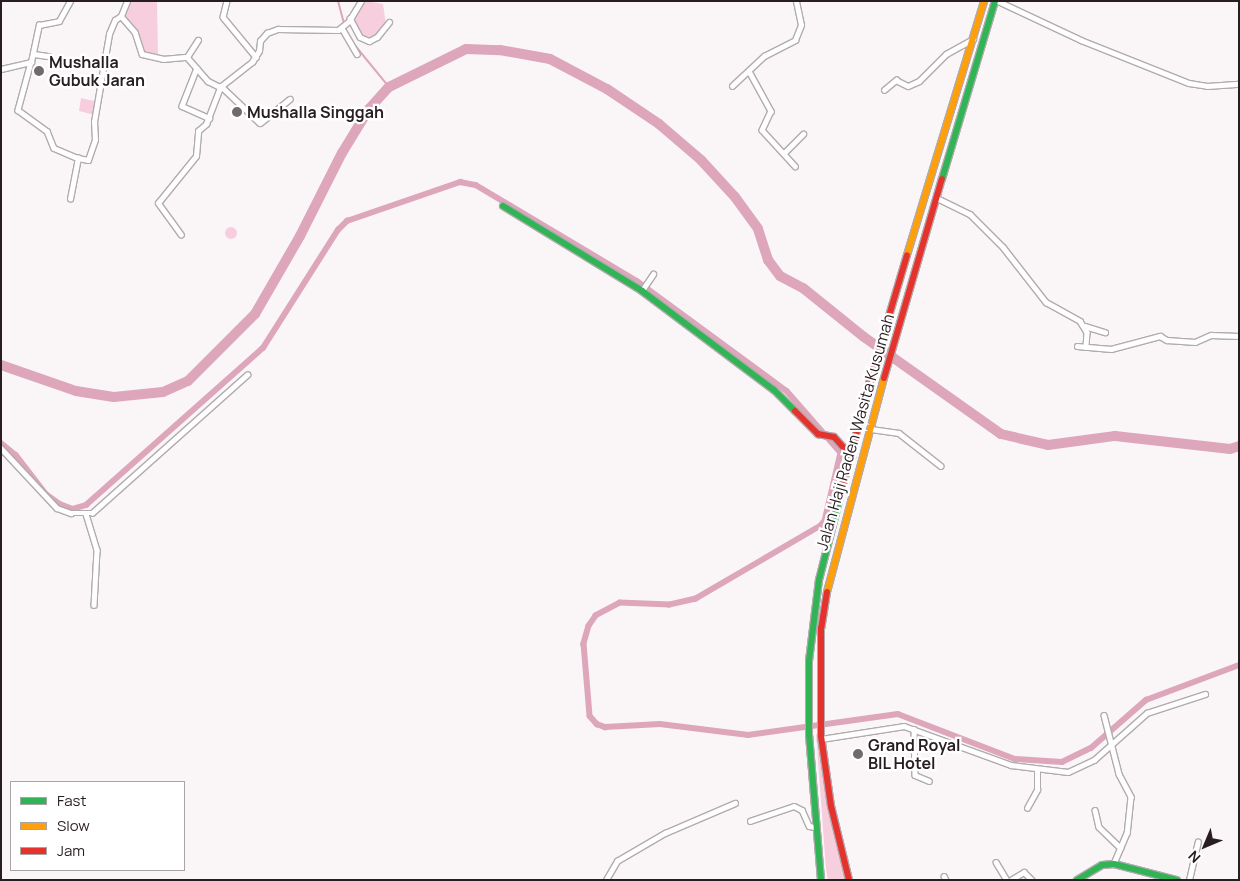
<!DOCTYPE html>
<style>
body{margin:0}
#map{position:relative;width:1240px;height:881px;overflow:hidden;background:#faf6f8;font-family:Manrope,sans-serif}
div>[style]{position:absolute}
.green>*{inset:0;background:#f7cede}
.round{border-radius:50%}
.stream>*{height:2px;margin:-1px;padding:0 1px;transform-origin:1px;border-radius:1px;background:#dda6bb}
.canal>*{height:5.5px;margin:-2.75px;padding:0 2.75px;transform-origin:2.75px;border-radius:2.75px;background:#dda6bb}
.river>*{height:10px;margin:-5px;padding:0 5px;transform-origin:5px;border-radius:5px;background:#dda6bb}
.roads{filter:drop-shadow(1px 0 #b1abad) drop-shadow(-1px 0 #b1abad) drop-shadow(0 1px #b1abad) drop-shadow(0 -1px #b1abad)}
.street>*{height:4.5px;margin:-2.25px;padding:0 2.25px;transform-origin:2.25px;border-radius:2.25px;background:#fefefe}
.fast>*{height:6px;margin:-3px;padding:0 3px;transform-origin:3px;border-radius:3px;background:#30b455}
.slow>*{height:6px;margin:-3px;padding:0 3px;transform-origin:3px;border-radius:3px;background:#ff9f0a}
.jam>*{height:6px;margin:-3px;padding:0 3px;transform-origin:3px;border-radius:3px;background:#e5322d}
.dots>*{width:14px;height:14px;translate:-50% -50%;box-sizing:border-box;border:2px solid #fff;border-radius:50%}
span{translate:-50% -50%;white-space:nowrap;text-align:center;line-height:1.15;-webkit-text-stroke:4.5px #fff;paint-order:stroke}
.poi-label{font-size:16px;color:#281d21;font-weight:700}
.left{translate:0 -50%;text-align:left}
.street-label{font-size:16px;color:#281d21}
.frame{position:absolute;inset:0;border:2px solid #281d21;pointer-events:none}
.legend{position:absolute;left:10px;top:781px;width:175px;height:90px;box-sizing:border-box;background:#fff;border:1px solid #a9a5a6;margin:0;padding:6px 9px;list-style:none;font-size:15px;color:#281d21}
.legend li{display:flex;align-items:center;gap:10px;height:25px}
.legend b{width:25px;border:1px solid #a9a5a6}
.north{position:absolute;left:1180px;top:821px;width:50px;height:50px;-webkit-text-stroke:4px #fff;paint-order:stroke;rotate:225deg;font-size:14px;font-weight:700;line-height:20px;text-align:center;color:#281d21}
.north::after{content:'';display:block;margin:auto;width:18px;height:22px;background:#281d21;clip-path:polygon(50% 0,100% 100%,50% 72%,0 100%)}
</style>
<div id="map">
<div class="green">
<div style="clip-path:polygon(128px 1px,157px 1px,158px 57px,143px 53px,137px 32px,123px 15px)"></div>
<div style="clip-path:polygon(366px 1px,383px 4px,386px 24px,377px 34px,364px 40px,353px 20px)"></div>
<div style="clip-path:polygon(81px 98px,98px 102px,95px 115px,79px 111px)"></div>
<div class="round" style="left:225px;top:227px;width:12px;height:12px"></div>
<div style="clip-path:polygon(816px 734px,819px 734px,848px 880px,828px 880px,826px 869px)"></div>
</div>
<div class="stream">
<div style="left:338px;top:1px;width:30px;rotate:75deg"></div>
<div style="left:353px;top:43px;width:57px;rotate:50.7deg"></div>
</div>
<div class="canal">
<div style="left:1px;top:443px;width:19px;rotate:39deg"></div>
<div style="left:16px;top:455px;width:49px;rotate:52.4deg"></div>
<div style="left:46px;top:494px;width:17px;rotate:36deg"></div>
<div style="left:60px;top:504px;width:14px;rotate:21deg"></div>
<div style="left:73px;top:509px;width:14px;rotate:-17deg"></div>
<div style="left:86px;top:505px;width:237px;rotate:-41.6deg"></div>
<div style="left:263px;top:348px;width:140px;rotate:-57.6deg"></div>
<div style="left:338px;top:230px;width:13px;rotate:-45deg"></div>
<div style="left:347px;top:221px;width:120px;rotate:-19deg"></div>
<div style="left:460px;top:182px;width:16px;rotate:11deg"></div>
<div style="left:476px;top:185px;width:187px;rotate:30.8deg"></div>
<div style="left:637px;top:281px;width:186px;rotate:36.3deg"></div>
<div style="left:787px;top:391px;width:82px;rotate:48.9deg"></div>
<div style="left:841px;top:453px;width:70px;rotate:103.2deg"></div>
<div style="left:825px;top:521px;width:6px;rotate:129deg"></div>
<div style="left:821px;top:526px;width:145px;rotate:149.7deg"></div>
<div style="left:696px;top:599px;width:27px;rotate:167deg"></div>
<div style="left:670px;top:605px;width:50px;rotate:-177.7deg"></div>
<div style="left:620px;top:603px;width:27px;rotate:152deg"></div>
<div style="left:596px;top:616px;width:12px;rotate:125deg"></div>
<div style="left:589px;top:626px;width:19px;rotate:106deg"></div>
<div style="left:584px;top:644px;width:72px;rotate:85.2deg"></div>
<div style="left:590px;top:716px;width:11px;rotate:49deg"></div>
<div style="left:597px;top:724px;width:9px;rotate:21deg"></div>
<div style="left:605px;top:727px;width:55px;rotate:-3.1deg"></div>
<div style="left:660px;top:724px;width:89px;rotate:7.1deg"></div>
<div style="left:748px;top:735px;width:151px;rotate:-8deg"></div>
<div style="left:898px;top:714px;width:125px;rotate:21deg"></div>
<div style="left:1015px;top:759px;width:47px;rotate:3.7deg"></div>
<div style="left:1062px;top:762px;width:32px;rotate:-26deg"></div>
<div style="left:1091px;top:748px;width:73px;rotate:-41.1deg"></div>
<div style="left:1146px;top:700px;width:99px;rotate:-20.6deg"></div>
</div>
<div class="river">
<div style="left:1px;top:365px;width:79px;rotate:19.1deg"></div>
<div style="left:76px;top:391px;width:38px;rotate:9deg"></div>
<div style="left:114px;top:397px;width:49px;rotate:-5.8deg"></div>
<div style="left:163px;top:392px;width:27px;rotate:-24deg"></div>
<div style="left:188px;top:381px;width:95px;rotate:-45deg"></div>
<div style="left:255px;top:314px;width:90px;rotate:-60deg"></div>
<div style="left:300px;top:236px;width:93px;rotate:-63.2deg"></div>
<div style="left:342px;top:153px;width:52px;rotate:-58.5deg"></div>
<div style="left:369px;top:109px;width:30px;rotate:-48deg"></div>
<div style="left:389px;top:87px;width:86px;rotate:-26.3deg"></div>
<div style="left:466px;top:49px;width:34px;rotate:2deg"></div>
<div style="left:500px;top:50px;width:51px;rotate:10.2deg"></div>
<div style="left:550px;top:59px;width:64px;rotate:27.8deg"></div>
<div style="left:607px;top:89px;width:63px;rotate:33.9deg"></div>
<div style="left:659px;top:124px;width:55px;rotate:40.6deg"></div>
<div style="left:701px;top:160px;width:50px;rotate:47.4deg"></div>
<div style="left:735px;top:197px;width:39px;rotate:54deg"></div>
<div style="left:758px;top:229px;width:33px;rotate:72deg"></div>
<div style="left:768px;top:260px;width:20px;rotate:53deg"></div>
<div style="left:780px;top:276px;width:26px;rotate:28deg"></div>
<div style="left:803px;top:288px;width:78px;rotate:38.8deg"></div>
<div style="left:864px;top:337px;width:168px;rotate:35.3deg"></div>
<div style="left:1001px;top:434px;width:48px;rotate:13.2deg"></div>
<div style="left:1048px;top:445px;width:68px;rotate:-7.7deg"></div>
<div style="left:1115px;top:436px;width:116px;rotate:6.4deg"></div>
<div style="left:1230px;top:449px;width:9px;rotate:-18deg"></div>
</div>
<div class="roads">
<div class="street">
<div style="left:227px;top:1px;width:16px;rotate:104deg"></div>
<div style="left:223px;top:17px;width:52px;rotate:50.5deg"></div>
<div style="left:998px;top:1px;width:92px;rotate:25.2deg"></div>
<div style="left:1081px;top:40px;width:116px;rotate:21.7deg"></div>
<div style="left:1189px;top:83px;width:18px;rotate:9deg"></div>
<div style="left:1207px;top:86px;width:32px;rotate:-4deg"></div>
<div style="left:121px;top:16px;width:21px;rotate:49deg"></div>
<div style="left:135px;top:32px;width:23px;rotate:72deg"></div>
<div style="left:142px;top:54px;width:22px;rotate:13deg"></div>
<div style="left:163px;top:59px;width:24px;rotate:-5deg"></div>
<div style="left:187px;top:57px;width:32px;rotate:49deg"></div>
<div style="left:208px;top:81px;width:13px;rotate:27deg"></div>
<div style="left:220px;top:87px;width:41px;rotate:-38deg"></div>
<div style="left:252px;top:62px;width:13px;rotate:-58deg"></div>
<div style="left:259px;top:51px;width:10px;rotate:-84deg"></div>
<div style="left:260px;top:41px;width:11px;rotate:-49deg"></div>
<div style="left:267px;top:33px;width:12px;rotate:-20deg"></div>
<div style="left:278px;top:29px;width:60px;rotate:1deg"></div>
<div style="left:338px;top:30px;width:14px;rotate:-39deg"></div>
<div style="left:349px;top:21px;width:23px;rotate:-59deg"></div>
<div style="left:121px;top:16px;width:16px;rotate:-68deg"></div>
<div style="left:350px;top:18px;width:21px;rotate:62deg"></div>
<div style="left:360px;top:37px;width:10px;rotate:24deg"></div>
<div style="left:369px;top:41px;width:9px;rotate:-27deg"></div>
<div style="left:377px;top:37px;width:19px;rotate:-51deg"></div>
<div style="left:342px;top:28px;width:30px;rotate:60deg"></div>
<div style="left:34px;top:54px;width:15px;rotate:8deg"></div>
<div style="left:187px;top:57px;width:20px;rotate:-57deg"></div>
<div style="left:31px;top:62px;width:50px;rotate:105.2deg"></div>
<div style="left:18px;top:110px;width:36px;rotate:36deg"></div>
<div style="left:47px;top:131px;width:18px;rotate:68deg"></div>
<div style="left:54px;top:148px;width:26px;rotate:23deg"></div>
<div style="left:197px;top:68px;width:41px;rotate:111.5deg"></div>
<div style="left:182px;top:106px;width:30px;rotate:24deg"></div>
<div style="left:1px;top:69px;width:31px;rotate:-13deg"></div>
<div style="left:31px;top:62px;width:38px;rotate:-78deg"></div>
<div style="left:39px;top:25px;width:20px;rotate:-11deg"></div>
<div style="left:59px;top:21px;width:23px;rotate:-61deg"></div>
<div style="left:749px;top:71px;width:46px;rotate:61.2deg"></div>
<div style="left:771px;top:111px;width:21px;rotate:115deg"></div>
<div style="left:762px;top:130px;width:49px;rotate:47.5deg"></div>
<div style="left:732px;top:86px;width:44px;rotate:-43.2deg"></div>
<div style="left:764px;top:56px;width:35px;rotate:-27deg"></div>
<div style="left:795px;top:40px;width:16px;rotate:-68deg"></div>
<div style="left:801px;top:25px;width:25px;rotate:-102deg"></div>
<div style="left:222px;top:87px;width:52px;rotate:43.5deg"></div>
<div style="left:260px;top:123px;width:38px;rotate:-39deg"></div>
<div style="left:884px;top:90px;width:16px;rotate:-40deg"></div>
<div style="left:896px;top:80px;width:13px;rotate:27deg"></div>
<div style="left:908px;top:86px;width:12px;rotate:-24deg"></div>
<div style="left:919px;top:81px;width:38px;rotate:-45deg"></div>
<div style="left:946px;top:54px;width:31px;rotate:-29deg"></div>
<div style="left:784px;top:153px;width:27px;rotate:-45deg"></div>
<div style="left:937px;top:198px;width:37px;rotate:26deg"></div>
<div style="left:970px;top:214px;width:47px;rotate:45deg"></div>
<div style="left:1003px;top:247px;width:70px;rotate:52deg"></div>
<div style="left:1046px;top:302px;width:39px;rotate:29deg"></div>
<div style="left:1080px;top:321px;width:13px;rotate:58deg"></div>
<div style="left:1087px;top:332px;width:15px;rotate:94deg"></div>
<div style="left:70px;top:199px;width:42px;rotate:-79deg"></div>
<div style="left:78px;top:158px;width:10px;rotate:11deg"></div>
<div style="left:88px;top:160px;width:21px;rotate:-71deg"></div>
<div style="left:95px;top:140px;width:18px;rotate:-93deg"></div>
<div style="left:94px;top:122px;width:89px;rotate:-80.3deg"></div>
<div style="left:109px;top:34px;width:15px;rotate:-67deg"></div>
<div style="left:115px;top:20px;width:7px;rotate:-34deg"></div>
<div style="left:181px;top:235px;width:39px;rotate:-126deg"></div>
<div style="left:158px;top:203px;width:60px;rotate:-51deg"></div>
<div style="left:196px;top:156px;width:25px;rotate:-85deg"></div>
<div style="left:198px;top:131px;width:11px;rotate:-41deg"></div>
<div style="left:206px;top:124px;width:40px;rotate:-69deg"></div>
<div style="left:643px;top:289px;width:18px;rotate:-56deg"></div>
<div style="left:1085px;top:326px;width:21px;rotate:17deg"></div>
<div style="left:1077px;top:346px;width:34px;rotate:5deg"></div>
<div style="left:1111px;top:349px;width:51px;rotate:-14.9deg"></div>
<div style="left:1160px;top:336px;width:8px;rotate:30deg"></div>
<div style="left:1167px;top:340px;width:28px;rotate:4deg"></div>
<div style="left:1195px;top:342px;width:17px;rotate:-24deg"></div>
<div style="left:1211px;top:335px;width:28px;rotate:2deg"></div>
<div style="left:871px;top:429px;width:28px;rotate:8deg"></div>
<div style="left:899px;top:433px;width:53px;rotate:38.2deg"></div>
<div style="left:1px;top:448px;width:82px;rotate:47deg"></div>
<div style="left:57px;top:508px;width:15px;rotate:20deg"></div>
<div style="left:71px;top:513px;width:21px"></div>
<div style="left:92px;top:513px;width:208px;rotate:-41.7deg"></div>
<div style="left:86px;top:514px;width:38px;rotate:73deg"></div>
<div style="left:97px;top:550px;width:55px;rotate:93.1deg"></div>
<div style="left:1104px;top:715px;width:61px;rotate:75.7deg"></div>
<div style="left:1119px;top:774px;width:26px;rotate:62deg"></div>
<div style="left:1131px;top:797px;width:36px;rotate:96deg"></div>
<div style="left:1127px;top:833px;width:34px;rotate:113deg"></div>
<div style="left:914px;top:729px;width:46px;rotate:88.8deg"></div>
<div style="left:915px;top:775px;width:15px;rotate:23deg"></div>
<div style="left:821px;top:739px;width:84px;rotate:-8.9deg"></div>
<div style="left:904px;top:726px;width:114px;rotate:20deg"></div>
<div style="left:1011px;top:765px;width:57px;rotate:7deg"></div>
<div style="left:1068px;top:772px;width:29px;rotate:-25deg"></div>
<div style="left:1094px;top:760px;width:71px;rotate:-41.6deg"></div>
<div style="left:1147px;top:713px;width:61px;rotate:-18.1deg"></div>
<div style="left:1027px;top:808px;width:21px;rotate:-61deg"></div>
<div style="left:1037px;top:790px;width:19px;rotate:-90deg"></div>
<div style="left:1095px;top:810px;width:17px;rotate:77deg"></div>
<div style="left:1099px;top:827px;width:30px;rotate:44deg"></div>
<div style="left:750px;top:821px;width:46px;rotate:-18.8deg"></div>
<div style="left:794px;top:806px;width:9px;rotate:27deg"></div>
<div style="left:802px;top:810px;width:17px;rotate:66deg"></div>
<div style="left:809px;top:826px;width:6px;rotate:9deg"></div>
<div style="left:996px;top:862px;width:21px;rotate:59deg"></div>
<div style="left:944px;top:876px;width:4px;rotate:63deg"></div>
<div style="left:606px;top:880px;width:22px;rotate:-60deg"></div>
<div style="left:617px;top:861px;width:56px;rotate:-30.3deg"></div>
<div style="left:665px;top:833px;width:76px;rotate:-23.2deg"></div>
<div style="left:1011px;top:880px;width:15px;rotate:-32deg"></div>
<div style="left:1024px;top:872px;width:11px;rotate:45deg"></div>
<div style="left:1189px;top:880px;width:39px;rotate:-77deg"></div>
</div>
<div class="fast">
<div style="left:942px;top:179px;width:186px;rotate:-73.4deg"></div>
<div style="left:503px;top:206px;width:163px;rotate:31.4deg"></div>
<div style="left:642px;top:291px;width:165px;rotate:36.9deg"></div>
<div style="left:774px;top:390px;width:30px;rotate:45deg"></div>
<div style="left:821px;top:880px;width:145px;rotate:-94.7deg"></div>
<div style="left:809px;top:735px;width:74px;rotate:-90deg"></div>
<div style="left:809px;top:661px;width:82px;rotate:-83deg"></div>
<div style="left:819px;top:580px;width:98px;rotate:-75.8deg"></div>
<div style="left:1077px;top:880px;width:29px;rotate:-31deg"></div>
<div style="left:1102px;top:865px;width:12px;rotate:-5deg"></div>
<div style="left:1114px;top:864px;width:65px;rotate:14.3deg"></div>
</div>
<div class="slow">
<div style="left:907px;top:255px;width:265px;rotate:-73.1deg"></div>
<div style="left:827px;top:592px;width:221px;rotate:-75.1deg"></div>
</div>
<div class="jam">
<div style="left:884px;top:378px;width:207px;rotate:-73.8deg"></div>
<div style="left:795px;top:411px;width:33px;rotate:45deg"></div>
<div style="left:818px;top:434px;width:16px;rotate:11deg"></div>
<div style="left:834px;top:437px;width:27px;rotate:48deg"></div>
<div style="left:843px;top:485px;width:108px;rotate:-75.6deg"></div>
<div style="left:870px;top:380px;width:130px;rotate:-73.5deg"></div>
<div style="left:827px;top:592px;width:36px;rotate:99deg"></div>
<div style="left:821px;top:628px;width:108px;rotate:90deg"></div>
<div style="left:821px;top:736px;width:71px;rotate:81.9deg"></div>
<div style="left:831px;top:806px;width:76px;rotate:76.3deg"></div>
</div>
</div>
<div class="dots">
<div style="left:39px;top:71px;background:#72696c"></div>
<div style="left:237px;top:112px;background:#72696c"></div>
<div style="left:858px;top:754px;background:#72696c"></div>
</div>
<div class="poi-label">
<span class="left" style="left:49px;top:71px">Mushalla<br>Gubuk Jaran</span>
<span class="left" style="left:247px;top:112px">Mushalla Singgah</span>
<span class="left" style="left:868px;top:754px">Grand Royal<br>BIL Hotel</span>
</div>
<div class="street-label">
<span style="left:855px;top:432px;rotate:-74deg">Jalan Haji Raden Wasita Kusumah</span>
</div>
<div class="frame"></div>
<ul class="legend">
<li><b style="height:6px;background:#30b455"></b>Fast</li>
<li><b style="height:6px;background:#ff9f0a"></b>Slow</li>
<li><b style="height:6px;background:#e5322d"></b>Jam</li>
</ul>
<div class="north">N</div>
</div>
